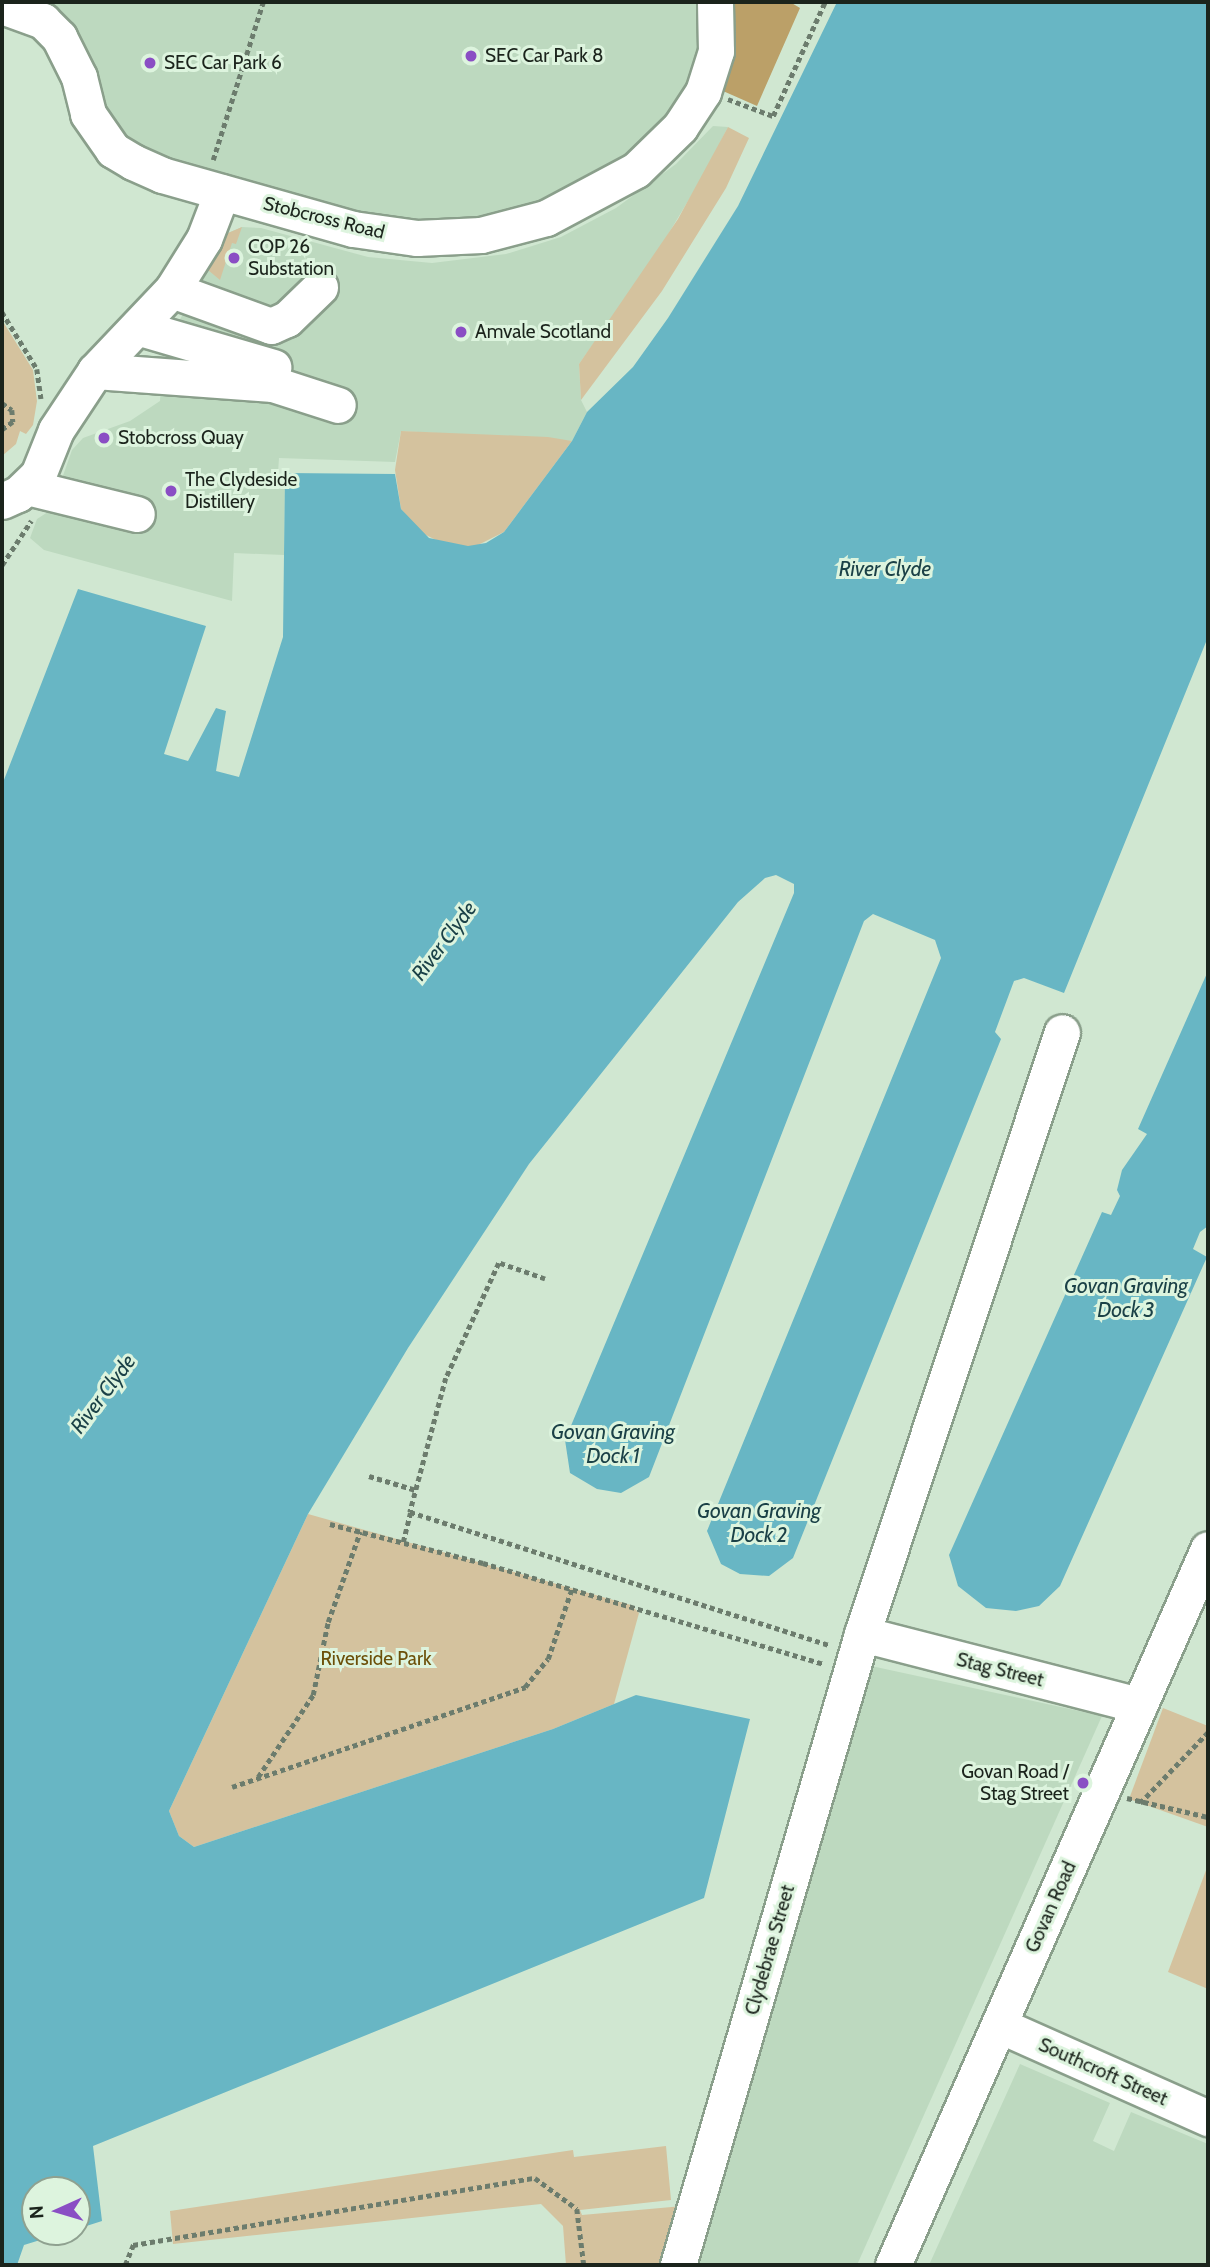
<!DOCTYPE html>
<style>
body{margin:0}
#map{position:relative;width:1210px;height:2267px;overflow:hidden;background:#d0e7d1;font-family:Cabin,sans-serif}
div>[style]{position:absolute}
.built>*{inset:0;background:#bdd9bf}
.green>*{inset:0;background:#d4c29e}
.forest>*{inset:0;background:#bba068}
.water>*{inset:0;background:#68b6c4}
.path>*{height:4.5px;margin-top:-2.25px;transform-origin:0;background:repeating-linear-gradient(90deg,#6c7c6d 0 5px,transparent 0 8.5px)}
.roads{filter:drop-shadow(2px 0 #8a9f8b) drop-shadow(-2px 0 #8a9f8b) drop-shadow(0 2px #8a9f8b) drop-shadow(0 -2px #8a9f8b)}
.minor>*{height:35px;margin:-17.5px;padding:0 17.5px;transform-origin:17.5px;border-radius:17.5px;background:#fff}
.dots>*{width:19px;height:19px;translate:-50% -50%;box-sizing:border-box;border:4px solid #ddf4de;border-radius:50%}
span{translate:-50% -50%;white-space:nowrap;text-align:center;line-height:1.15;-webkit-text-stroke:6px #ddf4de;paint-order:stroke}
.poi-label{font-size:19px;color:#1b241c}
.left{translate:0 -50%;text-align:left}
.right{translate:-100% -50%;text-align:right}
.street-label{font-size:19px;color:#1b241c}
.park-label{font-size:19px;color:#6c5009}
.water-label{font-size:21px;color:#1b4147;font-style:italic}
.frame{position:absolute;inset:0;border:4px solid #1b241c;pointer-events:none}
.north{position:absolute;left:21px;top:2176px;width:70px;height:70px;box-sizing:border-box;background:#ddf4de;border:2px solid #8fa190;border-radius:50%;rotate:266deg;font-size:19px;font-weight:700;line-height:28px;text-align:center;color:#1b241c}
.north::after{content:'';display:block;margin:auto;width:24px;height:32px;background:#8a4ec4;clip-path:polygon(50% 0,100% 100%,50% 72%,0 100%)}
</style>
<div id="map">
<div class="built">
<div style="clip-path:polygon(2px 2px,732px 2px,734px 54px,723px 91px,692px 86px,660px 131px,607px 178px,503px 223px,343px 219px,135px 150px,61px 45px)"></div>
<div style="clip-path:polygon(713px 126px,728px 127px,703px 176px,655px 256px,579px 364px,581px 400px,587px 412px,572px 441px,401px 431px,395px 462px,279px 458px,278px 473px,285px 473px,284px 555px,234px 553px,232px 601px,44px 550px,30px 538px,37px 519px,51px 510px,72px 450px,83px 438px,130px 421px,160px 401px,163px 350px,228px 233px,242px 227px,261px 228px,368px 257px,432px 263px,506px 254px,561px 237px,616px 208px,676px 164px)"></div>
<div style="clip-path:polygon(862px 1664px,1102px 1716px,857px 2265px,697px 2265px)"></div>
<div style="clip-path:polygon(1020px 2064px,1110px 2103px,1093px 2141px,1114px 2151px,1131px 2112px,1208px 2144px,1208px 2265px,929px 2265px)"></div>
</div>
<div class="green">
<div style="clip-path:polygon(728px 127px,749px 138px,726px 188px,662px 291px,581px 400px,579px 364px,678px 219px)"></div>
<div style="clip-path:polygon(242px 227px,236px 244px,232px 243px,220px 280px,208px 270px,228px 233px)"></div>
<div style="clip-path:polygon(2px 320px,33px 370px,37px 401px,33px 425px,26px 434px,20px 431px,16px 444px,2px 456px)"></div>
<div style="clip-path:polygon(401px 431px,548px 437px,572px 441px,504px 532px,476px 546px,448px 546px,420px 532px,401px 509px,395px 470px)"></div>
<div style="clip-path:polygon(308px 1514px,631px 1605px,639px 1613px,614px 1704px,553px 1729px,194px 1847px,179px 1836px,169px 1811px)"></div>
<div style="clip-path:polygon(1163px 1708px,1208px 1726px,1208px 1827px,1129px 1799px)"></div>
<div style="clip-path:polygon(1208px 1865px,1208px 1989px,1168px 1972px)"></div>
<div style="clip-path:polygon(666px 2146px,671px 2200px,580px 2210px,582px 2215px,683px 2206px,667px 2265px,566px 2265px,563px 2226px,541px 2204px,173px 2244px,170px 2211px,573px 2150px,574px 2157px)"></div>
</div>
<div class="forest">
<div style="clip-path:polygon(732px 2px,790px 2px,800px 8px,757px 106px,723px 91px,734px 54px)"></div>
</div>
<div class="water">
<div style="clip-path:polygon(837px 2px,1208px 2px,1208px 637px,1064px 993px,1024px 978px,1014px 981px,995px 1032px,1001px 1039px,793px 1558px,769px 1576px,740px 1574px,721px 1564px,707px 1531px,941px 958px,935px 940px,873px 914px,864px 921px,649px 1477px,621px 1493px,597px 1489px,570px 1473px,565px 1440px,794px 893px,794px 884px,776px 875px,765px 878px,738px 902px,529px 1164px,408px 1348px,308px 1514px,169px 1811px,179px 1836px,194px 1847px,553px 1729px,636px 1695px,750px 1719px,704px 1898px,93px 2146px,102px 2221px,77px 2229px,77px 2190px,35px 2190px,35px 2232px,66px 2232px,24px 2245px,17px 2265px,2px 2265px,2px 785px,78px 589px,206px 626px,164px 754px,188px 761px,216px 708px,226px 711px,216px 771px,239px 777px,283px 637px,285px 473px,395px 474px,401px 509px,429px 538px,468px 546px,486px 543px,504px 532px,572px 441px,587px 412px,633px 367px,668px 318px,738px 206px)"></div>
<div style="clip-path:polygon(1208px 971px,1208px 1226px,1200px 1232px,1193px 1249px,1207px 1257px,1060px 1586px,1039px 1606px,1016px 1611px,986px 1608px,958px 1586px,949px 1555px,1102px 1212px,1111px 1215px,1120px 1196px,1117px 1190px,1122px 1170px,1147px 1134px,1138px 1129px)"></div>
</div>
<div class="path">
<div style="left:728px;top:99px;width:48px;rotate:20.7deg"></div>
<div style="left:773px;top:116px;width:125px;rotate:-65.5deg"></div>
<div style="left:213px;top:160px;width:166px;rotate:-72.4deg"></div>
<div style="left:2px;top:312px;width:67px;rotate:58.4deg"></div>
<div style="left:37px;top:369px;width:30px;rotate:82deg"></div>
<div style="left:2px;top:403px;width:12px;rotate:35deg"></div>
<div style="left:12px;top:410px;width:12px;rotate:85deg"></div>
<div style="left:13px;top:422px;width:14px;rotate:144deg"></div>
<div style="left:2px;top:565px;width:53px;rotate:-56.6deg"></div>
<div style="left:545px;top:1279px;width:49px;rotate:-160.8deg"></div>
<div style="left:499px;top:1263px;width:127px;rotate:114.7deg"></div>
<div style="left:446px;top:1378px;width:139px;rotate:105deg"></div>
<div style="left:410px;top:1512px;width:440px;rotate:17.6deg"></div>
<div style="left:369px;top:1476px;width:49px;rotate:16.6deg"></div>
<div style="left:330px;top:1524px;width:158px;rotate:14.3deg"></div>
<div style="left:483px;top:1563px;width:356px;rotate:16.5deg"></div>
<div style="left:403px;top:1542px;width:30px;rotate:-76deg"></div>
<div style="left:258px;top:1777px;width:99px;rotate:-56.1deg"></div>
<div style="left:313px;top:1695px;width:75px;rotate:-78.4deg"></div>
<div style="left:328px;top:1622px;width:96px;rotate:-70.4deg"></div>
<div style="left:232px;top:1787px;width:310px;rotate:-18.8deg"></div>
<div style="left:525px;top:1687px;width:36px;rotate:-51deg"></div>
<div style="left:548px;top:1659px;width:75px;rotate:-71.3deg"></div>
<div style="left:1127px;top:1798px;width:83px;rotate:13.2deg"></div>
<div style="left:1140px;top:1803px;width:98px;rotate:-46.2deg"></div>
<div style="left:125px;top:2265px;width:22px;rotate:-68deg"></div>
<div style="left:133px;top:2245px;width:408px;rotate:-9.5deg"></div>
<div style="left:535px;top:2178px;width:52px;rotate:36.4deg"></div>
<div style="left:577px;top:2209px;width:56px;rotate:82.9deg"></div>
</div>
<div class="roads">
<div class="minor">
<div style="left:2px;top:6px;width:44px;rotate:20.1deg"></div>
<div style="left:43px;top:21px;width:23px;rotate:45deg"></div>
<div style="left:59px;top:37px;width:45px;rotate:63.4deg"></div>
<div style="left:79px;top:77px;width:38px;rotate:76deg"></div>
<div style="left:88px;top:114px;width:44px;rotate:55.2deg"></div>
<div style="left:113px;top:150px;width:23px;rotate:31deg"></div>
<div style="left:133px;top:162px;width:32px;rotate:24deg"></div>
<div style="left:162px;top:175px;width:198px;rotate:15.8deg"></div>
<div style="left:353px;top:229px;width:65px;rotate:8deg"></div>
<div style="left:417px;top:238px;width:64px;rotate:-2.7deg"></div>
<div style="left:481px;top:235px;width:67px;rotate:-14.7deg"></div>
<div style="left:546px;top:218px;width:102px;rotate:-28.1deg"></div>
<div style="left:636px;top:170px;width:62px;rotate:-44.3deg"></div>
<div style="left:680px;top:127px;width:42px;rotate:-56.7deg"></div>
<div style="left:703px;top:92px;width:43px;rotate:-72.4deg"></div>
<div style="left:716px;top:51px;width:49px;rotate:-91.2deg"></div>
<div style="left:172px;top:290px;width:105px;rotate:20deg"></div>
<div style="left:271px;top:326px;width:17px;rotate:-24deg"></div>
<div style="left:287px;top:319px;width:46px;rotate:-44.1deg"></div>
<div style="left:140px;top:328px;width:139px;rotate:16.3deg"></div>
<div style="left:95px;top:371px;width:178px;rotate:4.2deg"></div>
<div style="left:273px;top:384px;width:68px;rotate:17.9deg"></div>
<div style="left:27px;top:487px;width:113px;rotate:13.8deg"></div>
<div style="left:2px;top:501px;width:17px;rotate:-24deg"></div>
<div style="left:18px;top:494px;width:28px;rotate:-44deg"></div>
<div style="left:38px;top:475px;width:48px;rotate:-68.2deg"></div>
<div style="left:56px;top:430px;width:71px;rotate:-56.5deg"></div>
<div style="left:95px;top:371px;width:112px;rotate:-46.5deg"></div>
<div style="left:172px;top:290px;width:60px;rotate:-57.9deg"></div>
<div style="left:204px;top:239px;width:50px;rotate:-69deg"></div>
<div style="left:862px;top:1634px;width:286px;rotate:14.4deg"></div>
<div style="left:999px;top:2025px;width:229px;rotate:24deg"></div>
<div style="left:678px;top:2265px;width:657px;rotate:-73.74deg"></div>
<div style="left:862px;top:1634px;width:634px;rotate:-71.62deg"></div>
<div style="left:893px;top:2265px;width:782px;rotate:-66.25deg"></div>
</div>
</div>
<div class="dots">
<div style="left:471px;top:56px;background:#8a4ec4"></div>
<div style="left:150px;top:63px;background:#8a4ec4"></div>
<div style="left:234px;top:258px;background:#8a4ec4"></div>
<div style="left:461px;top:332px;background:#8a4ec4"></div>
<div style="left:104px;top:438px;background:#8a4ec4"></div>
<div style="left:171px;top:491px;background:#8a4ec4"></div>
<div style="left:1083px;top:1783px;background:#8a4ec4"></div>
</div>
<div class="poi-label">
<span class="left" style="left:485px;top:56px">SEC Car Park 8</span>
<span class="left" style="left:164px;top:63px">SEC Car Park 6</span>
<span class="left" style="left:248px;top:258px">COP 26<br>Substation</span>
<span class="left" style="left:475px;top:332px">Amvale Scotland</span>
<span class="left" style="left:118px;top:438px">Stobcross Quay</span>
<span class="left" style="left:185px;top:491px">The Clydeside<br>Distillery</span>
<span class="right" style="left:1069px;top:1783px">Govan Road /<br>Stag Street</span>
</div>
<div class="street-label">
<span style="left:324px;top:218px;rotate:14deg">Stobcross Road</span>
<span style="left:1000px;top:1670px;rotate:14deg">Stag Street</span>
<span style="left:1051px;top:1907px;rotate:-66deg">Govan Road</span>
<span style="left:770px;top:1950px;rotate:-74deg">Clydebrae Street</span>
<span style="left:1103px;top:2072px;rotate:24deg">Southcroft Street</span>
</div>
<div class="park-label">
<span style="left:376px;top:1659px">Riverside Park</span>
</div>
<div class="water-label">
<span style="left:885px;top:569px">River Clyde</span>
<span style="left:444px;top:941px;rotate:-53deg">River Clyde</span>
<span style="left:1126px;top:1298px">Govan Graving<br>Dock 3</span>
<span style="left:103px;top:1394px;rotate:-53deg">River Clyde</span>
<span style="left:613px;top:1444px">Govan Graving<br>Dock 1</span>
<span style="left:759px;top:1523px">Govan Graving<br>Dock 2</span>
</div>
<div class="frame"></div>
<div class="north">N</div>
</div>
